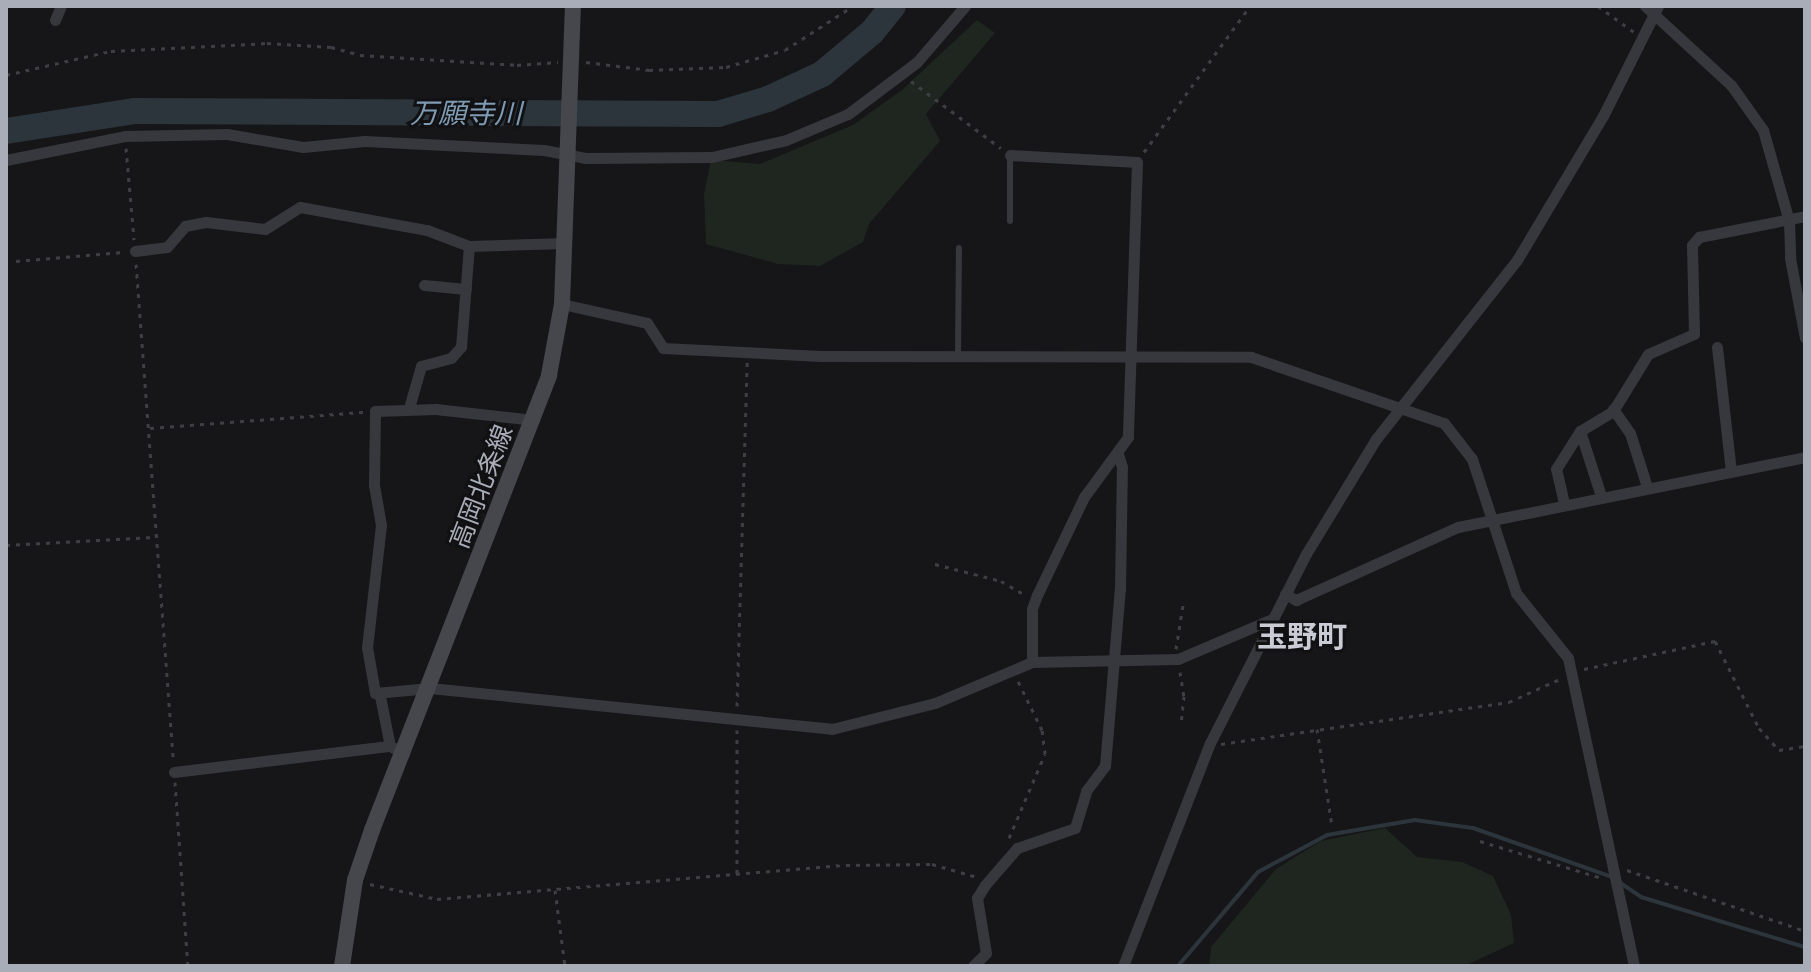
<!DOCTYPE html>
<meta charset="utf-8">
<style>
body{margin:0}
#map{position:relative;width:1811px;height:972px;overflow:hidden;background:#161618;font-family:Cabin,"Noto Sans JP",sans-serif}
div>[style]{position:absolute}
.green>*{inset:0;background:#1e261f}
.stream>*{height:4px;margin:-2px;padding:0 2px;transform-origin:2px;border-radius:2px;background:#2c353c}
.river>*{height:26px;margin:-13px;padding:0 13px;transform-origin:13px;border-radius:13px;background:#2c353c}
.path>*{height:3px;margin-top:-1.5px;transform-origin:0;background:repeating-linear-gradient(90deg,#3d3f44 0 4px,transparent 0 10px)}
.service>*{height:6px;margin:-3px;padding:0 3px;transform-origin:3px;border-radius:3px;background:#37383d}
.minor>*{height:11px;margin:-5.5px;padding:0 5.5px;transform-origin:5.5px;border-radius:5.5px;background:#37383d}
.secondary>*{height:16px;margin:-8px;padding:0 8px;transform-origin:8px;border-radius:8px;background:#45474d}
span{translate:-50% -50%;white-space:nowrap;text-align:center;line-height:1.15;-webkit-text-stroke:6px #111113;paint-order:stroke}
.street-label{font-size:26px;color:#a8adb8}
.water-label{font-size:28px;color:#7f9bb3;font-style:italic}
.quarter-label{font-size:30px;color:#c9ccd4;font-weight:700}
.frame{position:absolute;inset:0;border:8px solid #a8adb8;pointer-events:none}
</style>
<div id="map">
<div class="green">
<div style="clip-path:polygon(977px 20px,995px 33px,926px 114px,940px 141px,869px 224px,863px 242px,820px 266px,778px 264px,706px 244px,704px 194px,711px 160px,760px 164px,853px 125px,902px 90px)"></div>
<div style="clip-path:polygon(1385px 828px,1417px 857px,1462px 862px,1493px 876px,1511px 915px,1514px 943px,1464px 966px,1209px 966px,1211px 947px,1276px 869px,1321px 841px)"></div>
</div>
<div class="stream">
<div style="left:1619px;top:882px;width:27px;rotate:34deg"></div>
<div style="left:1641px;top:897px;width:171px;rotate:17deg"></div>
<div style="left:1178px;top:966px;width:123px;rotate:-49.6deg"></div>
<div style="left:1258px;top:872px;width:78px;rotate:-28.2deg"></div>
<div style="left:1327px;top:835px;width:89px;rotate:-9.7deg"></div>
<div style="left:1415px;top:820px;width:59px;rotate:7.9deg"></div>
<div style="left:1473px;top:828px;width:147px;rotate:19.4deg"></div>
</div>
<div class="river">
<div style="left:6px;top:131px;width:131px;rotate:-8.8deg"></div>
<div style="left:135px;top:111px;width:583px;rotate:0.29deg"></div>
<div style="left:718px;top:114px;width:52px;rotate:-16.7deg"></div>
<div style="left:768px;top:99px;width:60px;rotate:-24.8deg"></div>
<div style="left:822px;top:74px;width:65px;rotate:-40deg"></div>
<div style="left:872px;top:32px;width:33px;rotate:-51deg"></div>
</div>
<div class="path">
<div style="left:1598px;top:6px;width:44px;rotate:35.8deg"></div>
<div style="left:586px;top:62px;width:64px;rotate:7.2deg"></div>
<div style="left:649px;top:70px;width:77px;rotate:-2.2deg"></div>
<div style="left:726px;top:67px;width:61px;rotate:-16.1deg"></div>
<div style="left:785px;top:50px;width:81px;rotate:-32.9deg"></div>
<div style="left:6px;top:75px;width:108px;rotate:-12.9deg"></div>
<div style="left:111px;top:51px;width:156px;rotate:-2.9deg"></div>
<div style="left:267px;top:43px;width:64px;rotate:3.6deg"></div>
<div style="left:331px;top:47px;width:30px;rotate:15deg"></div>
<div style="left:360px;top:55px;width:157px;rotate:3.6deg"></div>
<div style="left:517px;top:65px;width:41px;rotate:-4.2deg"></div>
<div style="left:911px;top:81px;width:112px;rotate:36.7deg"></div>
<div style="left:126px;top:148px;width:92px;rotate:85deg"></div>
<div style="left:1144px;top:152px;width:180px;rotate:-54deg"></div>
<div style="left:16px;top:261px;width:107px;rotate:-4.8deg"></div>
<div style="left:136px;top:264px;width:496px;rotate:85.7deg"></div>
<div style="left:150px;top:428px;width:216px;rotate:-4.3deg"></div>
<div style="left:6px;top:545px;width:148px;rotate:-3.1deg"></div>
<div style="left:935px;top:564px;width:68px;rotate:14.4deg"></div>
<div style="left:1001px;top:581px;width:28px;rotate:30deg"></div>
<div style="left:1176px;top:649px;width:45px;rotate:-81deg"></div>
<div style="left:1584px;top:669px;width:134px;rotate:-12.1deg"></div>
<div style="left:1715px;top:641px;width:97px;rotate:63.2deg"></div>
<div style="left:1759px;top:728px;width:30px;rotate:48deg"></div>
<div style="left:1779px;top:750px;width:26px;rotate:-9deg"></div>
<div style="left:1180px;top:672px;width:24px;rotate:81deg"></div>
<div style="left:1184px;top:696px;width:27px;rotate:96deg"></div>
<div style="left:737px;top:706px;width:344px;rotate:-88.3deg"></div>
<div style="left:1317px;top:729px;width:98px;rotate:81.2deg"></div>
<div style="left:737px;top:730px;width:144px;rotate:90deg"></div>
<div style="left:1221px;top:744px;width:291px;rotate:-8.3deg"></div>
<div style="left:1509px;top:702px;width:58px;rotate:-24.4deg"></div>
<div style="left:175px;top:782px;width:184px;rotate:86deg"></div>
<div style="left:1009px;top:838px;width:91px;rotate:-66.8deg"></div>
<div style="left:1045px;top:754px;width:24px;rotate:-97deg"></div>
<div style="left:1042px;top:730px;width:57px;rotate:-116.1deg"></div>
<div style="left:1480px;top:841px;width:127px;rotate:16.9deg"></div>
<div style="left:1627px;top:870px;width:188px;rotate:18.9deg"></div>
<div style="left:370px;top:884px;width:69px;rotate:12.6deg"></div>
<div style="left:437px;top:899px;width:410px;rotate:-4.8deg"></div>
<div style="left:846px;top:865px;width:86px;rotate:-0.7deg"></div>
<div style="left:932px;top:864px;width:47px;rotate:16.1deg"></div>
<div style="left:555px;top:890px;width:77px;rotate:82.5deg"></div>
</div>
<div class="service">
<div style="left:1010px;top:221px;width:66px;rotate:-90deg"></div>
<div style="left:958px;top:357px;width:109px;rotate:-89.5deg"></div>
</div>
<div class="minor">
<div style="left:1645px;top:6px;width:117px;rotate:42.6deg"></div>
<div style="left:1731px;top:85px;width:55px;rotate:54.6deg"></div>
<div style="left:1763px;top:130px;width:95px;rotate:74.1deg"></div>
<div style="left:1789px;top:221px;width:37px;rotate:88deg"></div>
<div style="left:1790px;top:258px;width:81px;rotate:79.4deg"></div>
<div style="left:55px;top:20px;width:15px;rotate:-67deg"></div>
<div style="left:1010px;top:155px;width:127px;rotate:3.2deg"></div>
<div style="left:1137px;top:162px;width:275px;rotate:91.9deg"></div>
<div style="left:1128px;top:437px;width:74px;rotate:126.3deg"></div>
<div style="left:1084px;top:497px;width:109px;rotate:115.6deg"></div>
<div style="left:1037px;top:595px;width:15px;rotate:110deg"></div>
<div style="left:1032px;top:609px;width:53px;rotate:90deg"></div>
<div style="left:6px;top:160px;width:121px;rotate:-11.4deg"></div>
<div style="left:125px;top:136px;width:102px;rotate:-1.1deg"></div>
<div style="left:227px;top:134px;width:77px;rotate:9.7deg"></div>
<div style="left:303px;top:147px;width:62px;rotate:-5.5deg"></div>
<div style="left:365px;top:141px;width:179px;rotate:2.9deg"></div>
<div style="left:544px;top:150px;width:43px;rotate:10.8deg"></div>
<div style="left:586px;top:158px;width:126px;rotate:-0.5deg"></div>
<div style="left:712px;top:157px;width:76px;rotate:-12.9deg"></div>
<div style="left:786px;top:140px;width:67px;rotate:-22.8deg"></div>
<div style="left:848px;top:114px;width:86px;rotate:-37deg"></div>
<div style="left:917px;top:62px;width:74px;rotate:-49.4deg"></div>
<div style="left:135px;top:251px;width:32px;rotate:-7deg"></div>
<div style="left:167px;top:247px;width:28px;rotate:-49deg"></div>
<div style="left:185px;top:226px;width:21px;rotate:-11deg"></div>
<div style="left:206px;top:222px;width:59px;rotate:6.8deg"></div>
<div style="left:265px;top:229px;width:41px;rotate:-32.2deg"></div>
<div style="left:300px;top:207px;width:129px;rotate:10.3deg"></div>
<div style="left:427px;top:230px;width:45px;rotate:20.9deg"></div>
<div style="left:469px;top:246px;width:96px;rotate:-1.8deg"></div>
<div style="left:424px;top:285px;width:42px;rotate:5.4deg"></div>
<div style="left:562px;top:304px;width:87px;rotate:12.6deg"></div>
<div style="left:647px;top:323px;width:30px;rotate:57deg"></div>
<div style="left:663px;top:348px;width:158px;rotate:2.9deg"></div>
<div style="left:821px;top:356px;width:430px;rotate:0.1deg"></div>
<div style="left:1251px;top:357px;width:204px;rotate:18.9deg"></div>
<div style="left:1444px;top:423px;width:46px;rotate:52.1deg"></div>
<div style="left:1472px;top:459px;width:141px;rotate:71.8deg"></div>
<div style="left:1516px;top:593px;width:83px;rotate:51.3deg"></div>
<div style="left:1568px;top:658px;width:315px;rotate:77.9deg"></div>
<div style="left:1717px;top:347px;width:125px;rotate:83.6deg"></div>
<div style="left:409px;top:408px;width:44px;rotate:-74.1deg"></div>
<div style="left:421px;top:366px;width:31px;rotate:-15deg"></div>
<div style="left:451px;top:358px;width:15px;rotate:-48deg"></div>
<div style="left:461px;top:347px;width:101px;rotate:-85.5deg"></div>
<div style="left:1613px;top:409px;width:29px;rotate:55deg"></div>
<div style="left:1630px;top:433px;width:57px;rotate:72.5deg"></div>
<div style="left:534px;top:420px;width:99px;rotate:-173.6deg"></div>
<div style="left:436px;top:409px;width:61px;rotate:178.1deg"></div>
<div style="left:375px;top:411px;width:74px;rotate:90.8deg"></div>
<div style="left:374px;top:485px;width:41px;rotate:80.1deg"></div>
<div style="left:381px;top:525px;width:123px;rotate:96.5deg"></div>
<div style="left:367px;top:647px;width:47px;rotate:80.1deg"></div>
<div style="left:375px;top:693px;width:55px;rotate:-5.2deg"></div>
<div style="left:430px;top:688px;width:404px;rotate:5.8deg"></div>
<div style="left:832px;top:729px;width:106px;rotate:-14.2deg"></div>
<div style="left:935px;top:703px;width:105px;rotate:-22.9deg"></div>
<div style="left:1032px;top:662px;width:146px;rotate:-1.2deg"></div>
<div style="left:1178px;top:659px;width:100px;rotate:-23deg"></div>
<div style="left:1580px;top:431px;width:68px;rotate:72.1deg"></div>
<div style="left:1564px;top:503px;width:35px;rotate:-103deg"></div>
<div style="left:1556px;top:469px;width:45px;rotate:-57.7deg"></div>
<div style="left:1580px;top:431px;width:39px;rotate:-31deg"></div>
<div style="left:1613px;top:411px;width:67px;rotate:-58.4deg"></div>
<div style="left:1648px;top:354px;width:50px;rotate:-23.5deg"></div>
<div style="left:1694px;top:334px;width:89px;rotate:-91.3deg"></div>
<div style="left:1692px;top:245px;width:11px;rotate:-49deg"></div>
<div style="left:1699px;top:237px;width:108px;rotate:-11.2deg"></div>
<div style="left:1285px;top:594px;width:13px;rotate:29deg"></div>
<div style="left:1296px;top:600px;width:178px;rotate:-24.3deg"></div>
<div style="left:1458px;top:527px;width:354px;rotate:-11.4deg"></div>
<div style="left:380px;top:696px;width:51px;rotate:78.7deg"></div>
<div style="left:174px;top:772px;width:218px;rotate:-6.9deg"></div>
<div style="left:390px;top:746px;width:16px;rotate:27deg"></div>
<div style="left:973px;top:966px;width:18px;rotate:-45deg"></div>
<div style="left:986px;top:953px;width:56px;rotate:-99.3deg"></div>
<div style="left:977px;top:898px;width:15px;rotate:-58deg"></div>
<div style="left:985px;top:885px;width:49px;rotate:-49.1deg"></div>
<div style="left:1017px;top:848px;width:61px;rotate:-19deg"></div>
<div style="left:1075px;top:828px;width:39px;rotate:-73deg"></div>
<div style="left:1086px;top:791px;width:31px;rotate:-53deg"></div>
<div style="left:1105px;top:766px;width:178px;rotate:-85.2deg"></div>
<div style="left:1120px;top:589px;width:122px;rotate:-89.1deg"></div>
<div style="left:1122px;top:467px;width:14px;rotate:-107deg"></div>
<div style="left:1123px;top:966px;width:239px;rotate:-68.7deg"></div>
<div style="left:1210px;top:743px;width:212px;rotate:-63.1deg"></div>
<div style="left:1306px;top:554px;width:135px;rotate:-58.7deg"></div>
<div style="left:1376px;top:439px;width:228px;rotate:-51.8deg"></div>
<div style="left:1517px;top:260px;width:168px;rotate:-59.2deg"></div>
<div style="left:1603px;top:116px;width:123px;rotate:-63.4deg"></div>
</div>
<div class="secondary">
<div style="left:342px;top:966px;width:87px;rotate:-81.4deg"></div>
<div style="left:355px;top:880px;width:53px;rotate:-71.2deg"></div>
<div style="left:372px;top:830px;width:488px;rotate:-68.7deg"></div>
<div style="left:549px;top:375px;width:72px;rotate:-79.6deg"></div>
<div style="left:562px;top:304px;width:298px;rotate:-87.9deg"></div>
</div>
<div class="street-label">
<span style="left:482px;top:487px;rotate:-69deg">高岡北条線</span>
</div>
<div class="water-label">
<span style="left:466px;top:113px">万願寺川</span>
</div>
<div class="quarter-label">
<span style="left:1302px;top:637px">玉野町</span>
</div>
<div class="frame"></div>
</div>
